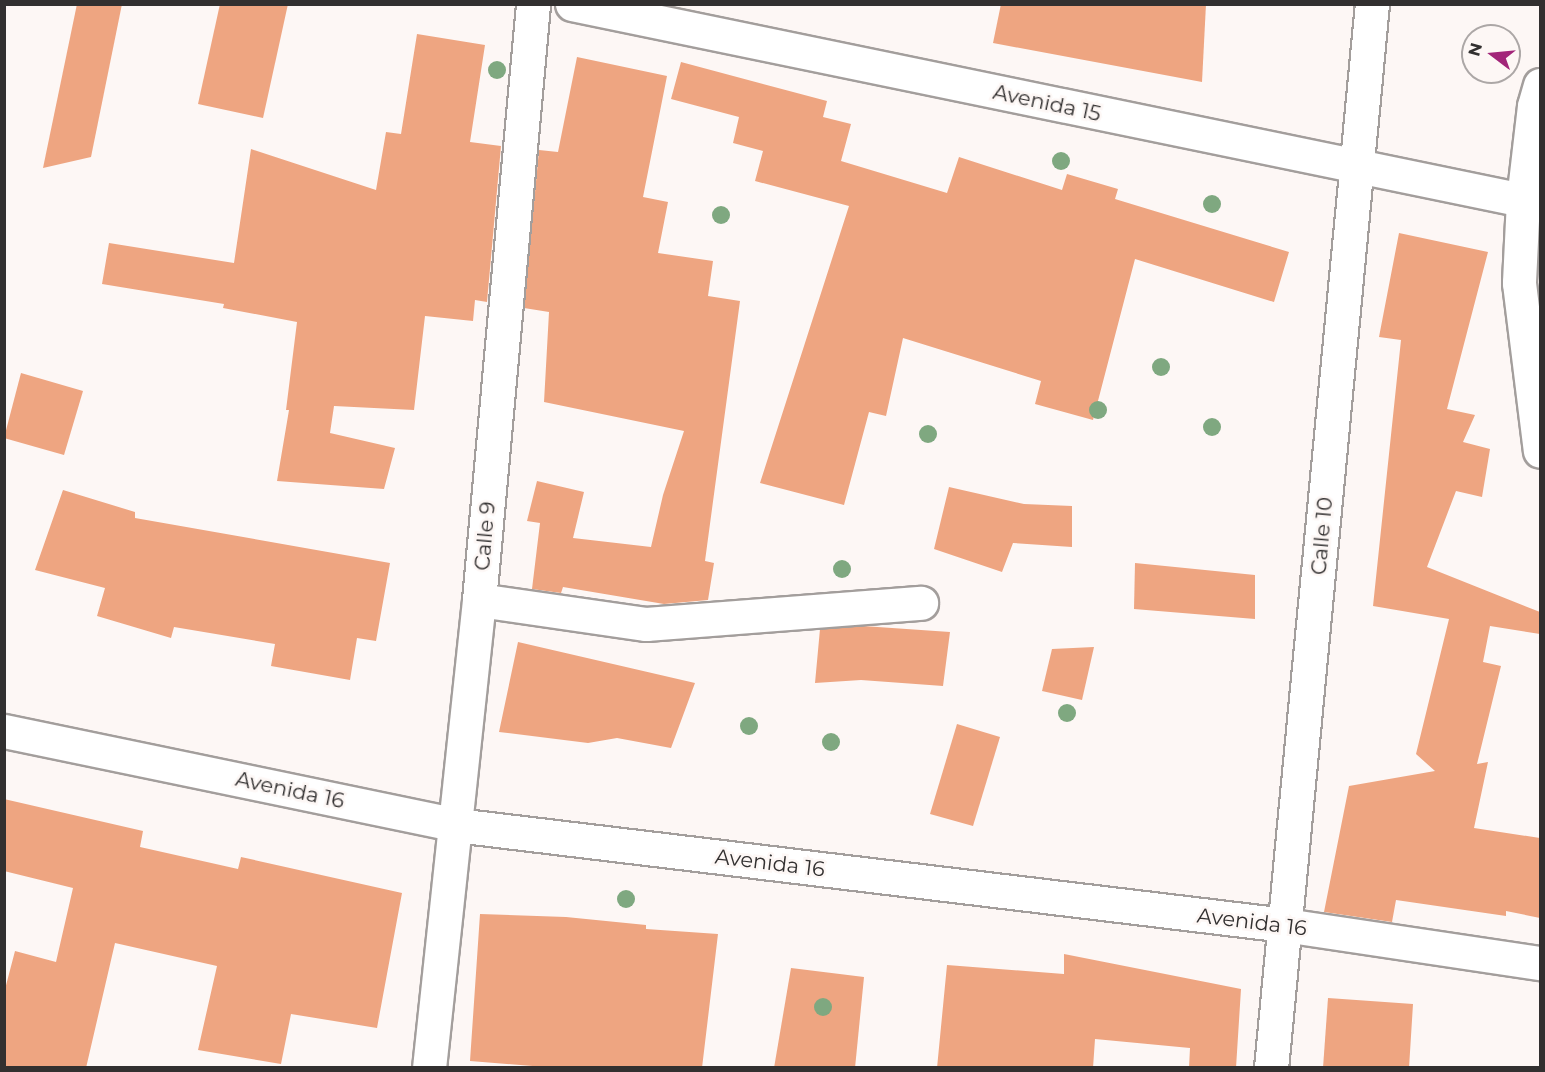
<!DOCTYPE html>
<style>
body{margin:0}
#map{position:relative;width:1545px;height:1072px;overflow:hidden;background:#fdf7f5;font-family:Montserrat,sans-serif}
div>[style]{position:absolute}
.building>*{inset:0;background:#eea581}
.roads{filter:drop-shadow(2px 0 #a39e9c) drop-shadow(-2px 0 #a39e9c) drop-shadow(0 2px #a39e9c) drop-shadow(0 -2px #a39e9c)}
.street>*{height:33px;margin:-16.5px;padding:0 16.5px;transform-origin:16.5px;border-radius:16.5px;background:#fff}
.secondary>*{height:33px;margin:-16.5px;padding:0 16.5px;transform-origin:16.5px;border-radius:16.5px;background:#fff}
.trees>*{width:18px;height:18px;margin:-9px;border-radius:50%;background:#7fa880}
span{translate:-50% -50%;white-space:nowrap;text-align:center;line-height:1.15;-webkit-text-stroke:5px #fdf7f5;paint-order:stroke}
.street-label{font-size:21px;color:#323030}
.frame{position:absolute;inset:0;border:6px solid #323030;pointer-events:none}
.north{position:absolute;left:1461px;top:24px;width:60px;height:60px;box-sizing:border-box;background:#fdf7f5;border:2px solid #aca7a6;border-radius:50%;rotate:286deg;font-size:16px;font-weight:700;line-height:24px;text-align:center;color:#323030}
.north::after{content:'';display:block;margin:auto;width:21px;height:27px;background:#a22579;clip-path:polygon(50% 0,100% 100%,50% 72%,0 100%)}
</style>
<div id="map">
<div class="building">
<div style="clip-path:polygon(77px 4px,122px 4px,91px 157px,43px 168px)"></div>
<div style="clip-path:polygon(220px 4px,288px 4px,263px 118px,198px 104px)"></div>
<div style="clip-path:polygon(1001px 4px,1206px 4px,1202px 82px,993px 43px)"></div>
<div style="clip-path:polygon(417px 34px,485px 45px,470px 142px,501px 146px,487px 302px,475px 300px,473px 321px,425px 316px,414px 410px,334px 406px,330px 433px,395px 448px,384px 489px,277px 481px,289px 410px,286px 410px,297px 322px,223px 308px,224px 304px,102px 284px,109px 243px,234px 263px,251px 149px,376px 190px,386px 132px,401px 134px)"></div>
<div style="clip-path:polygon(577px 57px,667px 76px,643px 197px,668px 202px,658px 253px,713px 261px,708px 296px,740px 301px,705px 561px,714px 563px,708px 600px,664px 604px,563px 587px,561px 593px,532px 589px,540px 523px,527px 521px,537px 481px,584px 492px,573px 538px,651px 547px,663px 495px,684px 431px,544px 402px,549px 312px,524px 308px,539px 150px,558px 152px)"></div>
<div style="clip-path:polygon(681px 62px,827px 101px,823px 117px,851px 124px,841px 161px,947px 193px,959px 157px,1062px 190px,1067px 174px,1118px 189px,1115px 199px,1289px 252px,1274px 302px,1135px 259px,1093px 420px,1035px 404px,1041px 381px,903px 338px,886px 416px,869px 412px,844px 505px,760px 483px,849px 206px,755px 181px,763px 151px,733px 143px,739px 117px,671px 99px)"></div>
<div style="clip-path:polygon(1399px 233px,1488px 252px,1447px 409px,1475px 415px,1463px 442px,1490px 449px,1482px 497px,1456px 491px,1427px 567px,1540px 612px,1540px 634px,1490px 626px,1483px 662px,1501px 666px,1477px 764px,1488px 762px,1474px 828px,1540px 838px,1540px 918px,1506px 911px,1506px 916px,1396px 900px,1392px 922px,1324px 912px,1349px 786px,1435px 771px,1416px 754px,1449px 619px,1373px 606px,1401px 340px,1379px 337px)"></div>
<div style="clip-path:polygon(21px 373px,83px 391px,64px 455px,4px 438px)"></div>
<div style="clip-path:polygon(949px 487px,1024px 504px,1072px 506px,1072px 547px,1013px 543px,1002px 572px,934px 549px)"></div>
<div style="clip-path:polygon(63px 490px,135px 512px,135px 518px,390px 563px,376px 641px,357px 638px,350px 680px,271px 666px,275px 644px,174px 627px,171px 638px,97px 616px,105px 588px,35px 570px)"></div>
<div style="clip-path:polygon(1135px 563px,1255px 575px,1255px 619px,1134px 609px)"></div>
<div style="clip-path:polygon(863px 626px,950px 632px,943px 686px,861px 680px,815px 683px,820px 629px)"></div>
<div style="clip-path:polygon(518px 642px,695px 683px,671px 748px,617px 738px,588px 743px,499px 732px)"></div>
<div style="clip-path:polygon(1094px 647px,1082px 700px,1042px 691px,1052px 649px)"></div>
<div style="clip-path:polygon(957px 724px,1000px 737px,973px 826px,930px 814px)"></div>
<div style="clip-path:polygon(4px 799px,143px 831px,140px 847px,238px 869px,241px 857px,402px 893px,377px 1028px,291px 1014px,281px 1064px,198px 1050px,217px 966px,115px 943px,86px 1068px,4px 1068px,4px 993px,15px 951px,56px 962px,73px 888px,4px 871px)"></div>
<div style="clip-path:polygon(480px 914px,566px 917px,646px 925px,646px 929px,718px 934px,702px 1068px,557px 1068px,470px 1061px)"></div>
<div style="clip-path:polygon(1064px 954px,1241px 989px,1236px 1068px,1189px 1068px,1190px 1048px,1095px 1039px,1093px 1068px,937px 1068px,947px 965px,1064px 974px)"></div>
<div style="clip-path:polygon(791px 968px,864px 977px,855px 1068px,774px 1068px)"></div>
<div style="clip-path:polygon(1328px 998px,1413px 1004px,1409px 1068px,1323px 1068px)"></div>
</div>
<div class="roads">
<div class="street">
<div style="left:572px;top:4px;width:971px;rotate:11.65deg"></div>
<div style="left:479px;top:600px;width:169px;rotate:8.2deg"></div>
<div style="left:646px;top:624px;width:276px;rotate:-4.4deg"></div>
<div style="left:4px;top:731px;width:462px;rotate:11.7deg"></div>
<div style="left:456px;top:825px;width:835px;rotate:6.88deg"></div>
<div style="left:1285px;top:925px;width:258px;rotate:8.5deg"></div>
<div style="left:429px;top:1068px;width:471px;rotate:-83.9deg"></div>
<div style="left:479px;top:600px;width:598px;rotate:-84.82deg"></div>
<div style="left:1271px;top:1068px;width:1069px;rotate:-84.58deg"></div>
</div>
<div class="secondary">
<div style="left:1540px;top:85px;width:22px;rotate:106deg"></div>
<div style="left:1534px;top:106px;width:95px;rotate:96.7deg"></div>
<div style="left:1523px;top:200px;width:83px;rotate:92.8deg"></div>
<div style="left:1519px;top:283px;width:169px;rotate:82.9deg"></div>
</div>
</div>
<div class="trees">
<div style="left:497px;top:70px"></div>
<div style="left:1061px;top:161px"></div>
<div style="left:1212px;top:204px"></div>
<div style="left:721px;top:215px"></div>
<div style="left:1161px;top:367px"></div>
<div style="left:1098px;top:410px"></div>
<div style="left:1212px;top:427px"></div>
<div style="left:928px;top:434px"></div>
<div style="left:842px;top:569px"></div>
<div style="left:1067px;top:713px"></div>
<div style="left:749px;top:726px"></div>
<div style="left:831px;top:742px"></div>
<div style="left:626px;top:899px"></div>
<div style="left:823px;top:1007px"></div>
</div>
<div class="street-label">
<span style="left:1047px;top:103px;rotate:12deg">Avenida 15</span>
<span style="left:485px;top:536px;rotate:-85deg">Calle 9</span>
<span style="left:1322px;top:536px;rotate:-85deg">Calle 10</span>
<span style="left:290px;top:790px;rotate:12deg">Avenida 16</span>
<span style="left:770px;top:863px;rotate:7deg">Avenida 16</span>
<span style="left:1252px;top:922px;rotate:7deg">Avenida 16</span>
</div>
<div class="frame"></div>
<div class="north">N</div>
</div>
